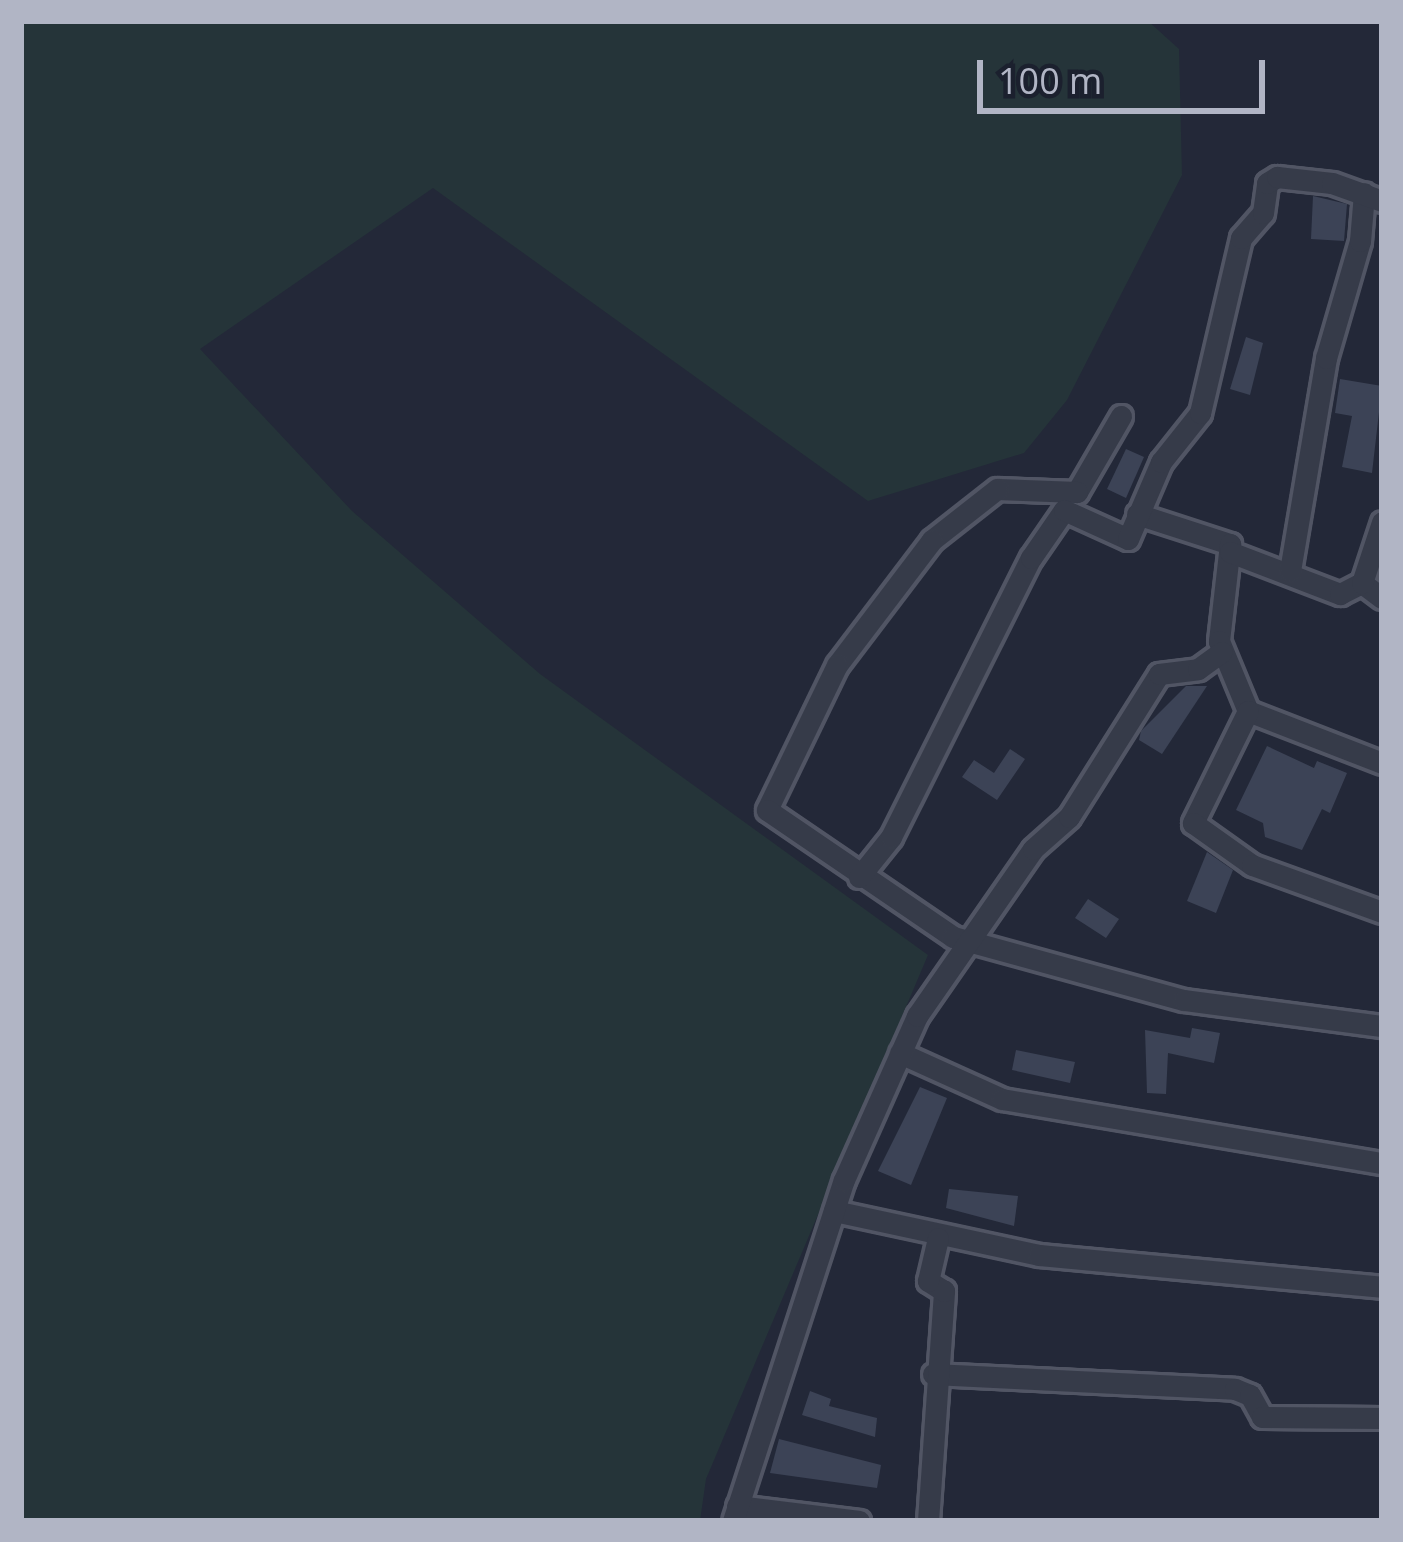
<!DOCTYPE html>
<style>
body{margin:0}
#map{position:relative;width:1403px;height:1542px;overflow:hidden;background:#232838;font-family:"Open Sans",sans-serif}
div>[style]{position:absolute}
.green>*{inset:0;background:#253439}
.building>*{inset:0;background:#3c4356}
.roads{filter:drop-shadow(3px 0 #515564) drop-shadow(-3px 0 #515564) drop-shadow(0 3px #515564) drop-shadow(0 -3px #515564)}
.minor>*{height:21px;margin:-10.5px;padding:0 10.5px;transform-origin:10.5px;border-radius:10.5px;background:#363b49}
span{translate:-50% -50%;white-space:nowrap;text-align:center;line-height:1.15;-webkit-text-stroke:12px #1b202e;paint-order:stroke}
.frame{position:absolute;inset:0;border:24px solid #b1b5c5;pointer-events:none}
.scale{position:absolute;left:977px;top:60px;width:288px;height:54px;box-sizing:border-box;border:6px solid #b1b5c5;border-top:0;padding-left:15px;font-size:36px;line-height:42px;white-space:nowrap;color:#b1b5c5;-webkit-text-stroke:9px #1b202e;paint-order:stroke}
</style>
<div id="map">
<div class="green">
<div style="clip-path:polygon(21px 21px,1148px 21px,1179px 49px,1182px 175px,1067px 400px,1024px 453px,868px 501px,433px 188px,200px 349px,352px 511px,540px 674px,928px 955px,706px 1479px,700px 1521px,21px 1521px)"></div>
</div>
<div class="building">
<div style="clip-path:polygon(1313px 196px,1347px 204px,1344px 241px,1311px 239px)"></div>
<div style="clip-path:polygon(1246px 337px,1263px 343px,1250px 395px,1230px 389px)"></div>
<div style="clip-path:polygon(1340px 379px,1382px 386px,1372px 473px,1342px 467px,1352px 416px,1335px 413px)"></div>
<div style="clip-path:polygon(1126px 449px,1144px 457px,1126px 498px,1107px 489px)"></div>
<div style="clip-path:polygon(1186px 686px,1207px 686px,1162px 754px,1139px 740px,1141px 731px)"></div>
<div style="clip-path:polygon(1267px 746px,1314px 768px,1317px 761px,1347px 773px,1330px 813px,1322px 809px,1302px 850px,1265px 837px,1263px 823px,1236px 810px)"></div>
<div style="clip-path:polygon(1010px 749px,1025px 759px,997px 800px,962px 777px,974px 760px,994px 773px)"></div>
<div style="clip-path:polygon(1207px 852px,1233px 870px,1216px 913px,1187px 901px)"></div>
<div style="clip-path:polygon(1088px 899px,1119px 919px,1106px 938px,1075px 918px)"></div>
<div style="clip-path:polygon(1192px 1028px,1220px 1033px,1214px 1063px,1168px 1053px,1166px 1094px,1147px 1093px,1145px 1030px,1190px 1038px)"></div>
<div style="clip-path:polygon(1016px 1050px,1075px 1062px,1070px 1083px,1012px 1070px)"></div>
<div style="clip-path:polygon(920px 1087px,947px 1098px,911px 1185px,878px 1171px)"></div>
<div style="clip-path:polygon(949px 1189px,1018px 1196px,1014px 1226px,946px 1208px)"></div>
<div style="clip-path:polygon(810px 1391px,831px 1399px,829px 1406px,877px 1418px,875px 1437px,802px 1415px)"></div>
<div style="clip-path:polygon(779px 1439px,881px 1465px,877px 1488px,770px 1473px)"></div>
</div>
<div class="roads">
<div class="minor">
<div style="left:1121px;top:416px;width:88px;rotate:120.1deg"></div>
<div style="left:1077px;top:492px;width:80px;rotate:-177.9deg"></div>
<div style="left:997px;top:489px;width:83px;rotate:141.9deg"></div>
<div style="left:932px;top:540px;width:157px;rotate:127.2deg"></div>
<div style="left:837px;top:665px;width:161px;rotate:115.8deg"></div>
<div style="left:767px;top:810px;width:225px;rotate:34.3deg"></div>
<div style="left:953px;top:937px;width:239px;rotate:15.3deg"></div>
<div style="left:1184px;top:1000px;width:200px;rotate:7.5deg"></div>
<div style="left:1137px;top:514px;width:98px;rotate:17.9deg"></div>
<div style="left:1230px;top:544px;width:98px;rotate:96.5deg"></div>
<div style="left:1219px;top:641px;width:76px;rotate:67.5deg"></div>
<div style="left:1248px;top:711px;width:144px;rotate:21.2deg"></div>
<div style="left:1230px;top:552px;width:118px;rotate:20.9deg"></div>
<div style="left:1340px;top:594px;width:25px;rotate:-27deg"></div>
<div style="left:1362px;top:583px;width:25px;rotate:37deg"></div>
<div style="left:1290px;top:571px;width:216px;rotate:-80.4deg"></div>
<div style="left:1326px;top:358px;width:122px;rotate:-73.8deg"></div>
<div style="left:1360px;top:241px;width:48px;rotate:-85.2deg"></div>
<div style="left:1362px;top:583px;width:64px;rotate:-71.8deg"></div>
<div style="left:1248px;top:711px;width:125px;rotate:116.2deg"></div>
<div style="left:1193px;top:823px;width:72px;rotate:35.4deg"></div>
<div style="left:1252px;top:865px;width:138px;rotate:19.9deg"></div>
<div style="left:859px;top:877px;width:51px;rotate:-51.3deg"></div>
<div style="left:891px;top:837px;width:312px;rotate:-63.4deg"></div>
<div style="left:1031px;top:558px;width:58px;rotate:-55.5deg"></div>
<div style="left:1064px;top:510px;width:70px;rotate:24.4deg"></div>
<div style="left:1128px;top:539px;width:84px;rotate:-66.8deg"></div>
<div style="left:1161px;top:462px;width:63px;rotate:-51.5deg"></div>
<div style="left:1200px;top:413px;width:180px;rotate:-76.8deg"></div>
<div style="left:1241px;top:238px;width:33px;rotate:-49deg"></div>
<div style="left:1263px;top:213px;width:30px;rotate:-82deg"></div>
<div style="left:1267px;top:183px;width:12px;rotate:-31deg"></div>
<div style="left:1277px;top:177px;width:55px;rotate:6.2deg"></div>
<div style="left:1332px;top:183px;width:53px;rotate:19.8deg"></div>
<div style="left:900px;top:1053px;width:112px;rotate:24.3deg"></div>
<div style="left:1002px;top:1099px;width:385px;rotate:9.6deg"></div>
<div style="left:834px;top:1211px;width:210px;rotate:12.1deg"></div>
<div style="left:1039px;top:1255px;width:344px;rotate:5.3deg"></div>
<div style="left:933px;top:1374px;width:302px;rotate:2.8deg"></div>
<div style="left:1235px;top:1389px;width:16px;rotate:22deg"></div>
<div style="left:1250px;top:1395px;width:25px;rotate:61deg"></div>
<div style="left:1262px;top:1417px;width:120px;rotate:0.5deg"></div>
<div style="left:737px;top:1506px;width:123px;rotate:7deg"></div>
<div style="left:733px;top:1521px;width:359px;rotate:-72deg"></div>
<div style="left:844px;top:1180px;width:180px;rotate:-66deg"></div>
<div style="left:917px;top:1016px;width:203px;rotate:-55.2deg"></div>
<div style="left:1033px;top:849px;width:48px;rotate:-41.6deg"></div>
<div style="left:1069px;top:817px;width:169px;rotate:-57.8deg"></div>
<div style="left:1159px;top:674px;width:39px;rotate:-7deg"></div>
<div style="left:1198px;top:669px;width:29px;rotate:-36deg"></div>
<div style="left:928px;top:1521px;width:231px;rotate:-86deg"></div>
<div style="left:944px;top:1291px;width:19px;rotate:-148deg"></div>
<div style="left:928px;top:1281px;width:44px;rotate:-76.9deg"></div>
</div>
</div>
<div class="frame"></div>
<div class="scale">100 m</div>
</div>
